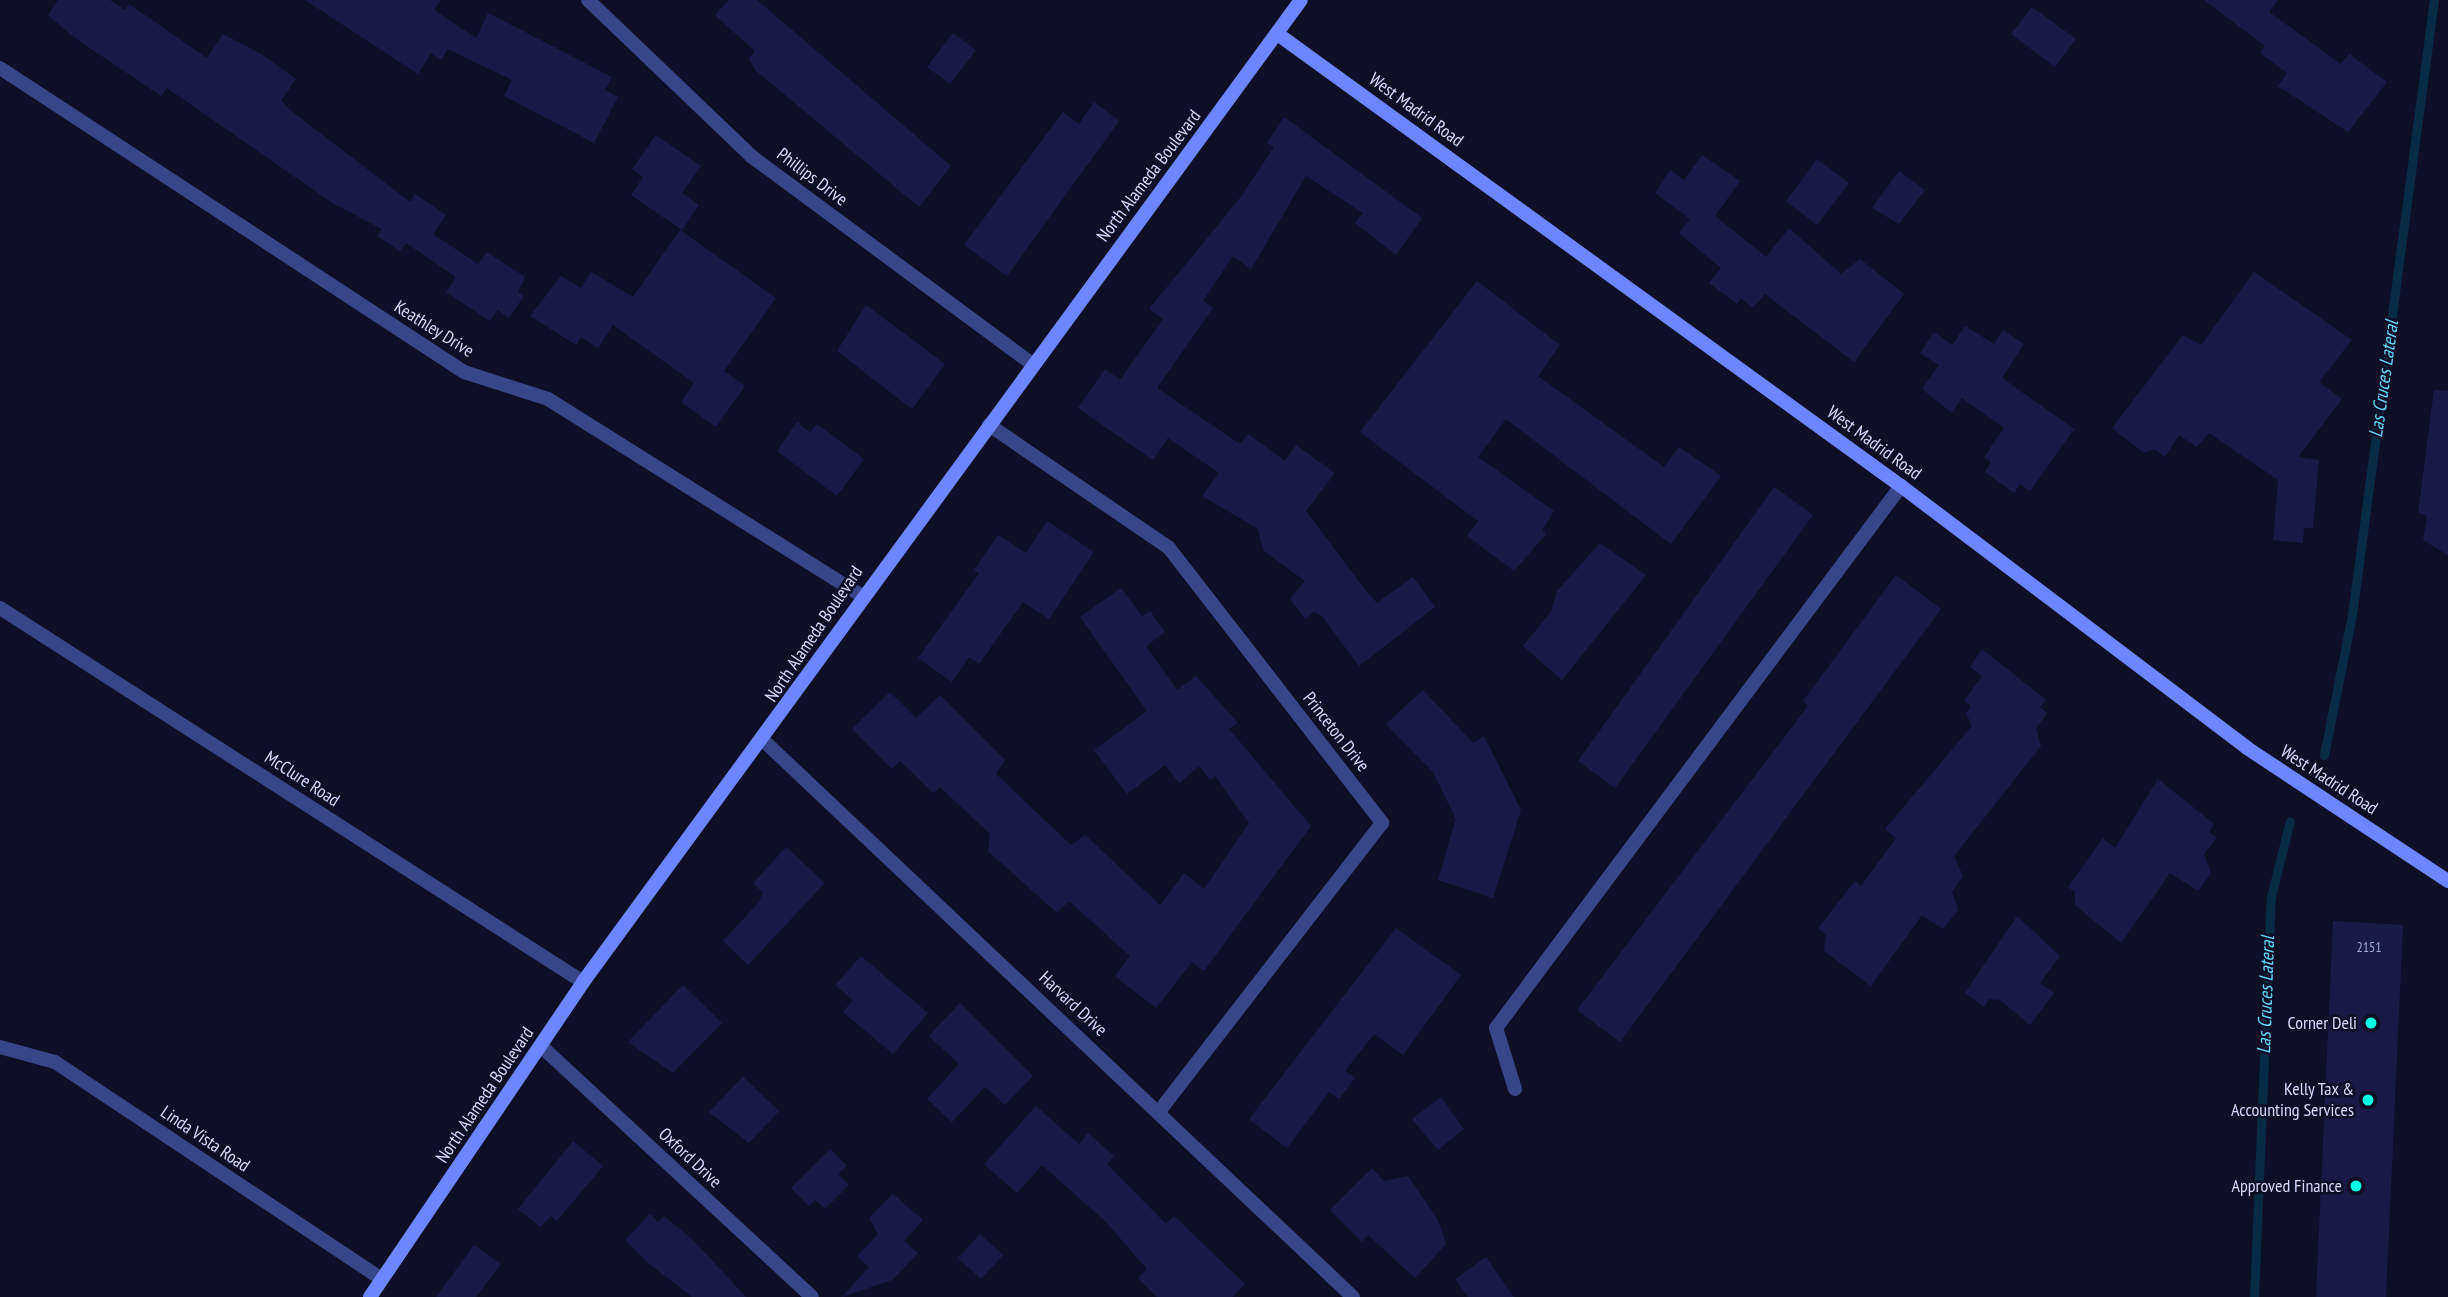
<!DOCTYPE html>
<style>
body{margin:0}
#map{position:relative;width:2448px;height:1297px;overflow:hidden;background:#0e0f27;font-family:"PT Sans Narrow",sans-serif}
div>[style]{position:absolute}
.stream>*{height:9px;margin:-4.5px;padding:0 4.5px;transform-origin:4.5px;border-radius:4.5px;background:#082c46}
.building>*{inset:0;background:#1a1a49}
.street>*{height:14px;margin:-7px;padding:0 7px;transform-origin:7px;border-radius:7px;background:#384588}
.secondary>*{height:14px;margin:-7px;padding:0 7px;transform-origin:7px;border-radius:7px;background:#6c86ff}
.dots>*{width:19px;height:19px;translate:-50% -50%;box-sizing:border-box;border:4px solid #0e0f27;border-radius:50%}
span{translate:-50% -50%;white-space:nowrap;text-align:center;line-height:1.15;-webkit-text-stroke:5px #0e0f27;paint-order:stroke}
.number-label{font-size:14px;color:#a6a9d2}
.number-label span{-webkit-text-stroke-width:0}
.street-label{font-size:18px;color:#d5d9ff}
.poi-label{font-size:18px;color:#d5d9ff}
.right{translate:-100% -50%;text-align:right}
.water-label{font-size:19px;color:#63d7ff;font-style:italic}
</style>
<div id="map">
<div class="stream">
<div style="left:2324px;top:755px;width:143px;rotate:-78.7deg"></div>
<div style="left:2352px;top:615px;width:620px;rotate:-82.41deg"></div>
<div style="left:2254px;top:1297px;width:400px;rotate:-87.6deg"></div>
<div style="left:2271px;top:897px;width:78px;rotate:-76deg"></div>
</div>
<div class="building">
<div style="clip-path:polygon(58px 0,110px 0,125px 10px,129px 4px,207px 58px,223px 34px,261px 54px,296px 79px,281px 101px,294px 113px,410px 202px,415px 194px,446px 215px,433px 234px,478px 264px,487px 252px,525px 277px,518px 292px,524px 296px,509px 318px,498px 310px,490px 321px,446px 292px,456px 277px,406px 243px,400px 251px,377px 236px,382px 229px,334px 204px,167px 88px,161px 96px,75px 38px,48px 15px)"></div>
<div style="clip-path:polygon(305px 0,441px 0,434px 10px,476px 38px,488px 13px,612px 77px,605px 90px,618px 97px,594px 143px,504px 96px,512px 80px,448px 49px,441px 60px,431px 53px,418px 74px)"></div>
<div style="clip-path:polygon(729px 0,757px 0,951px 166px,919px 207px,755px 70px,749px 58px,755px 51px,715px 15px)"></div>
<div style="clip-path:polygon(2204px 0,2278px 0,2269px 12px,2341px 64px,2349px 54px,2387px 82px,2348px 132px,2278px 86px,2287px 73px,2260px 53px,2265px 46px)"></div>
<div style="clip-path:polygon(2032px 7px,2076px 39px,2055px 67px,2011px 34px)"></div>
<div style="clip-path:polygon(953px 33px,976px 50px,950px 84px,927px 67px)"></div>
<div style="clip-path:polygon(1094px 102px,1119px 121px,1007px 276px,964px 245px,1063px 112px,1079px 124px)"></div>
<div style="clip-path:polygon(1284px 117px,1422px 218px,1396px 255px,1355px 223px,1363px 213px,1306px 176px,1251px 269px,1233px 256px,1203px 301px,1213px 308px,1157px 388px,1240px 444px,1248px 434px,1285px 461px,1296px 445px,1335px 473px,1306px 511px,1363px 587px,1377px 603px,1413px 577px,1435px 607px,1359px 666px,1322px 616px,1314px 612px,1305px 619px,1290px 599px,1305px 581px,1264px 551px,1257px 528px,1202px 496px,1219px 473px,1168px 438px,1153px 460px,1078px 408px,1105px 369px,1120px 380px,1163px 319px,1149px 309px,1240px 198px,1274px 147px,1267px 143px)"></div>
<div style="clip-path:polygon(656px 135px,701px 166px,682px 193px,699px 205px,682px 230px,631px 195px,643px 177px,632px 169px)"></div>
<div style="clip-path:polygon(1702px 155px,1740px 181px,1715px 216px,1766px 257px,1789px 228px,1841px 274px,1860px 259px,1904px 294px,1854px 362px,1765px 294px,1753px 308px,1741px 298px,1737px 304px,1709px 283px,1721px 268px,1679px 233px,1690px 219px,1655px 193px,1670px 170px,1684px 180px)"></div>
<div style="clip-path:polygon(1817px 159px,1849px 183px,1817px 225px,1786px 201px)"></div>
<div style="clip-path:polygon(1899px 171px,1925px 190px,1899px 224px,1872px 208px)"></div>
<div style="clip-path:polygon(680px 230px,776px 298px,724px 371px,745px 386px,716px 427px,681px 402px,694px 383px,613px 325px,598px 348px,581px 337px,576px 345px,530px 316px,561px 276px,581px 288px,591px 272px,633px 297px)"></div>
<div style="clip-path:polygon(2254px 272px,2352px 340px,2319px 382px,2342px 399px,2298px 457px,2319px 460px,2313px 528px,2304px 528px,2303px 543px,2273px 540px,2278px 480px,2209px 433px,2197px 447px,2179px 435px,2165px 457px,2154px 449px,2144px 453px,2112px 428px,2183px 335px,2201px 345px)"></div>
<div style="clip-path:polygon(1477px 281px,1560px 345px,1538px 376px,1664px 467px,1679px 447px,1721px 476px,1671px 544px,1506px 419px,1478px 457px,1554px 511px,1542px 530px,1546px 534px,1514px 571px,1467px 536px,1478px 521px,1360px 432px)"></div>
<div style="clip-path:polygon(866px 305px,945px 364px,912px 409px,837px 351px)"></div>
<div style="clip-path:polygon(1965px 326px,1994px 344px,2003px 330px,2024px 344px,2002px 378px,2074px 429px,2030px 491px,2020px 484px,2014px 493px,1985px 472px,1991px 462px,1984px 457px,2004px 428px,1962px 398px,1952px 413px,1922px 389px,1939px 365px,1920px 353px,1934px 332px,1952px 345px)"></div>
<div style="clip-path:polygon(2434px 390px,2448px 391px,2448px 555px,2423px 540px,2427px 516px,2418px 513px)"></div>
<div style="clip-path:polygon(797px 422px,810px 432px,817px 424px,864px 459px,837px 496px,777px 451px)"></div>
<div style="clip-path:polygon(1774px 487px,1813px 515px,1615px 788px,1578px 761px)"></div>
<div style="clip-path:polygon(1047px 521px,1094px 552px,1049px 619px,1023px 602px,979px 664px,969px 657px,952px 682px,918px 658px,979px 573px,974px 570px,998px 535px,1026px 553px)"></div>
<div style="clip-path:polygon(1600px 543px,1646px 575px,1562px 680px,1523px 646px,1551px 612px,1557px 591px)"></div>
<div style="clip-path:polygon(1896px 575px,1941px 609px,1620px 1042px,1577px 1010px,1808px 706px,1803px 701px)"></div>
<div style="clip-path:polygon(1121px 588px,1142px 616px,1150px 611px,1165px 632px,1146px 646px,1177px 690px,1196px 676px,1238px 723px,1229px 729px,1311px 826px,1204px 971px,1192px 962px,1156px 1008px,1115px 976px,1130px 956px,1069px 901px,1057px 913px,988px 851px,990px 834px,940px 787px,933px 793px,900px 761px,892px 769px,852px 729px,890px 692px,916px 718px,940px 695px,1005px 760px,996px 774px,1071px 845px,1085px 835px,1160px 905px,1184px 873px,1204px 889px,1249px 823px,1215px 776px,1210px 780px,1199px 766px,1179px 783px,1165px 765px,1127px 794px,1094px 750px,1147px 711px,1080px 617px)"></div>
<div style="clip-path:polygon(1982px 649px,2046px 700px,2040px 707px,2047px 713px,2036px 729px,2041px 746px,1954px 856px,1963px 876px,1952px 892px,1958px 910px,1943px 929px,1922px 915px,1871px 986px,1824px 951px,1826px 935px,1818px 928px,1855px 881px,1861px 886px,1896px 838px,1885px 829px,1972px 726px,1966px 713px,1971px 706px,1964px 701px,1982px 676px,1970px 667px)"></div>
<div style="clip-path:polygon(1423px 690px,1473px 743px,1484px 736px,1521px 810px,1493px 898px,1438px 880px,1456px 819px,1433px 772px,1386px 724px)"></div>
<div style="clip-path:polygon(2158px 779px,2214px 824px,2209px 832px,2217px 838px,2204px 854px,2211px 873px,2198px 891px,2170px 873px,2121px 943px,2075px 905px,2075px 892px,2068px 887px,2103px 838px,2115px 848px)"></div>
<div style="clip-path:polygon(786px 847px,825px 883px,748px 965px,723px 941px,759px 902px,763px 893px,753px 883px)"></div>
<div style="clip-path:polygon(2017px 916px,2060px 956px,2040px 983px,2054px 993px,2030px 1025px,2000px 1000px,1989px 999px,1984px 1007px,1965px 993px)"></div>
<div style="clip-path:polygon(2333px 921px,2403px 925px,2386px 1297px,2316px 1297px)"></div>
<div style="clip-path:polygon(1396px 928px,1461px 975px,1403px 1055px,1374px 1034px,1345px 1071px,1355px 1078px,1339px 1099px,1329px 1092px,1287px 1148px,1249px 1119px)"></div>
<div style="clip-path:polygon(861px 956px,928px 1013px,893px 1054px,843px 1012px,853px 1000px,835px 985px)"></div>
<div style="clip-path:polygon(683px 985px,722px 1023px,673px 1073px,628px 1042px)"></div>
<div style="clip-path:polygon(960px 1003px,1033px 1076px,1005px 1105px,985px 1087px,952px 1122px,927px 1099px,959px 1064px,929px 1036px)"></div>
<div style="clip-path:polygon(743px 1077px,779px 1111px,749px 1143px,709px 1112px)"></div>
<div style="clip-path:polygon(1441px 1097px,1464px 1129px,1438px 1150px,1412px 1119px)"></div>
<div style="clip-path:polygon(1036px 1106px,1079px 1144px,1088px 1133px,1114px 1156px,1107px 1164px,1166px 1224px,1174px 1216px,1245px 1284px,1232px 1297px,1157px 1297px,1138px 1278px,1147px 1269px,1105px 1221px,1042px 1165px,1017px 1193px,984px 1164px)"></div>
<div style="clip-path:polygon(573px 1141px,603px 1166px,557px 1221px,551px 1216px,540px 1227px,518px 1209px)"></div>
<div style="clip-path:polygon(830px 1149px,847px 1166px,838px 1174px,849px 1185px,825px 1209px,815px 1200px,809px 1206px,791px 1188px)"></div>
<div style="clip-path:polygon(1372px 1168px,1384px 1181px,1408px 1176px,1438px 1220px,1446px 1244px,1415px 1278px,1368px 1235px,1362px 1242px,1330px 1210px)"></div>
<div style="clip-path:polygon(893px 1194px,923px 1220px,904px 1241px,918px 1253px,892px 1280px,842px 1297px,869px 1267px,857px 1256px,878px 1234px,869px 1218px)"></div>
<div style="clip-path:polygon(650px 1214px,658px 1222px,664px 1216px,693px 1240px,746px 1297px,692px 1297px,647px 1262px,625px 1240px)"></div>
<div style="clip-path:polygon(980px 1234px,1003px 1255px,981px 1279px,958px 1258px)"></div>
<div style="clip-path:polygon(474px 1245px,501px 1264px,476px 1297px,436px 1297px)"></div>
<div style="clip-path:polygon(1486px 1257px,1514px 1297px,1468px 1297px,1455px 1279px)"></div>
</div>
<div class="street">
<div style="left:588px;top:0;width:226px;rotate:43.7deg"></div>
<div style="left:751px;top:156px;width:350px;rotate:36.5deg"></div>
<div style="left:0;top:68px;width:555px;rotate:33.23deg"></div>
<div style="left:464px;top:372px;width:88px;rotate:17.8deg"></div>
<div style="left:548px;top:399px;width:371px;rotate:32.1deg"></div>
<div style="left:989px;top:425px;width:218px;rotate:34.3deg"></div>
<div style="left:1169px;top:548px;width:348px;rotate:52.2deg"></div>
<div style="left:1382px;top:823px;width:365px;rotate:127.7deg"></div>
<div style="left:0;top:608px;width:693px;rotate:32.68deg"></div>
<div style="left:764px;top:741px;width:810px;rotate:43.35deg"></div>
<div style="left:541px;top:1046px;width:369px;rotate:42.8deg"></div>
<div style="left:0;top:1047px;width:57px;rotate:15.3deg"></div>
<div style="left:55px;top:1062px;width:392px;rotate:33.6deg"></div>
<div style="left:1515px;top:1089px;width:64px;rotate:-107.3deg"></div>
<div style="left:1496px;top:1028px;width:677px;rotate:-53.23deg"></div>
</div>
<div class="secondary">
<div style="left:1279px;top:35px;width:768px;rotate:35.95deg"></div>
<div style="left:1901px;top:486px;width:434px;rotate:37.1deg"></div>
<div style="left:2247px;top:748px;width:241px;rotate:33.5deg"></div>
<div style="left:370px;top:1297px;width:380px;rotate:-55.9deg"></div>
<div style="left:583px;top:982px;width:1216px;rotate:-53.83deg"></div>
</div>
<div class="dots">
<div style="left:2371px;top:1023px;background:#01ffe4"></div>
<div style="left:2368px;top:1100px;background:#01ffe4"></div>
<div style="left:2356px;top:1186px;background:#01ffe4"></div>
</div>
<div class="number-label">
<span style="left:2369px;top:947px">2151</span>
</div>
<div class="street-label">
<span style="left:1416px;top:110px;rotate:36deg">West Madrid Road</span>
<span style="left:1149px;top:176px;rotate:-53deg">North Alameda Boulevard</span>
<span style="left:812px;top:177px;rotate:37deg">Phillips Drive</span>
<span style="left:434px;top:329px;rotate:32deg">Keathley Drive</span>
<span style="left:1874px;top:443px;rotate:36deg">West Madrid Road</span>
<span style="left:814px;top:634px;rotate:-56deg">North Alameda Boulevard</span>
<span style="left:1336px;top:732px;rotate:52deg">Princeton Drive</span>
<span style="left:302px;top:779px;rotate:33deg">McClure Road</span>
<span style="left:2329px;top:780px;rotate:33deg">West Madrid Road</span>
<span style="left:1073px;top:1004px;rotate:43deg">Harvard Drive</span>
<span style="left:485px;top:1095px;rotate:-56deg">North Alameda Boulevard</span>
<span style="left:205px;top:1139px;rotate:34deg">Linda Vista Road</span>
<span style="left:690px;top:1158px;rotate:43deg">Oxford Drive</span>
</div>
<div class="poi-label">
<span class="right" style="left:2357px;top:1023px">Corner Deli</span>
<span class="right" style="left:2354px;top:1100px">Kelly Tax &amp;<br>Accounting Services</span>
<span class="right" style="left:2342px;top:1186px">Approved Finance</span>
</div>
<div class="water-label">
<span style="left:2384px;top:379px;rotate:-82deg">Las Cruces Lateral</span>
<span style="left:2266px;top:995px;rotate:-88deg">Las Cruces Lateral</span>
</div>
</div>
